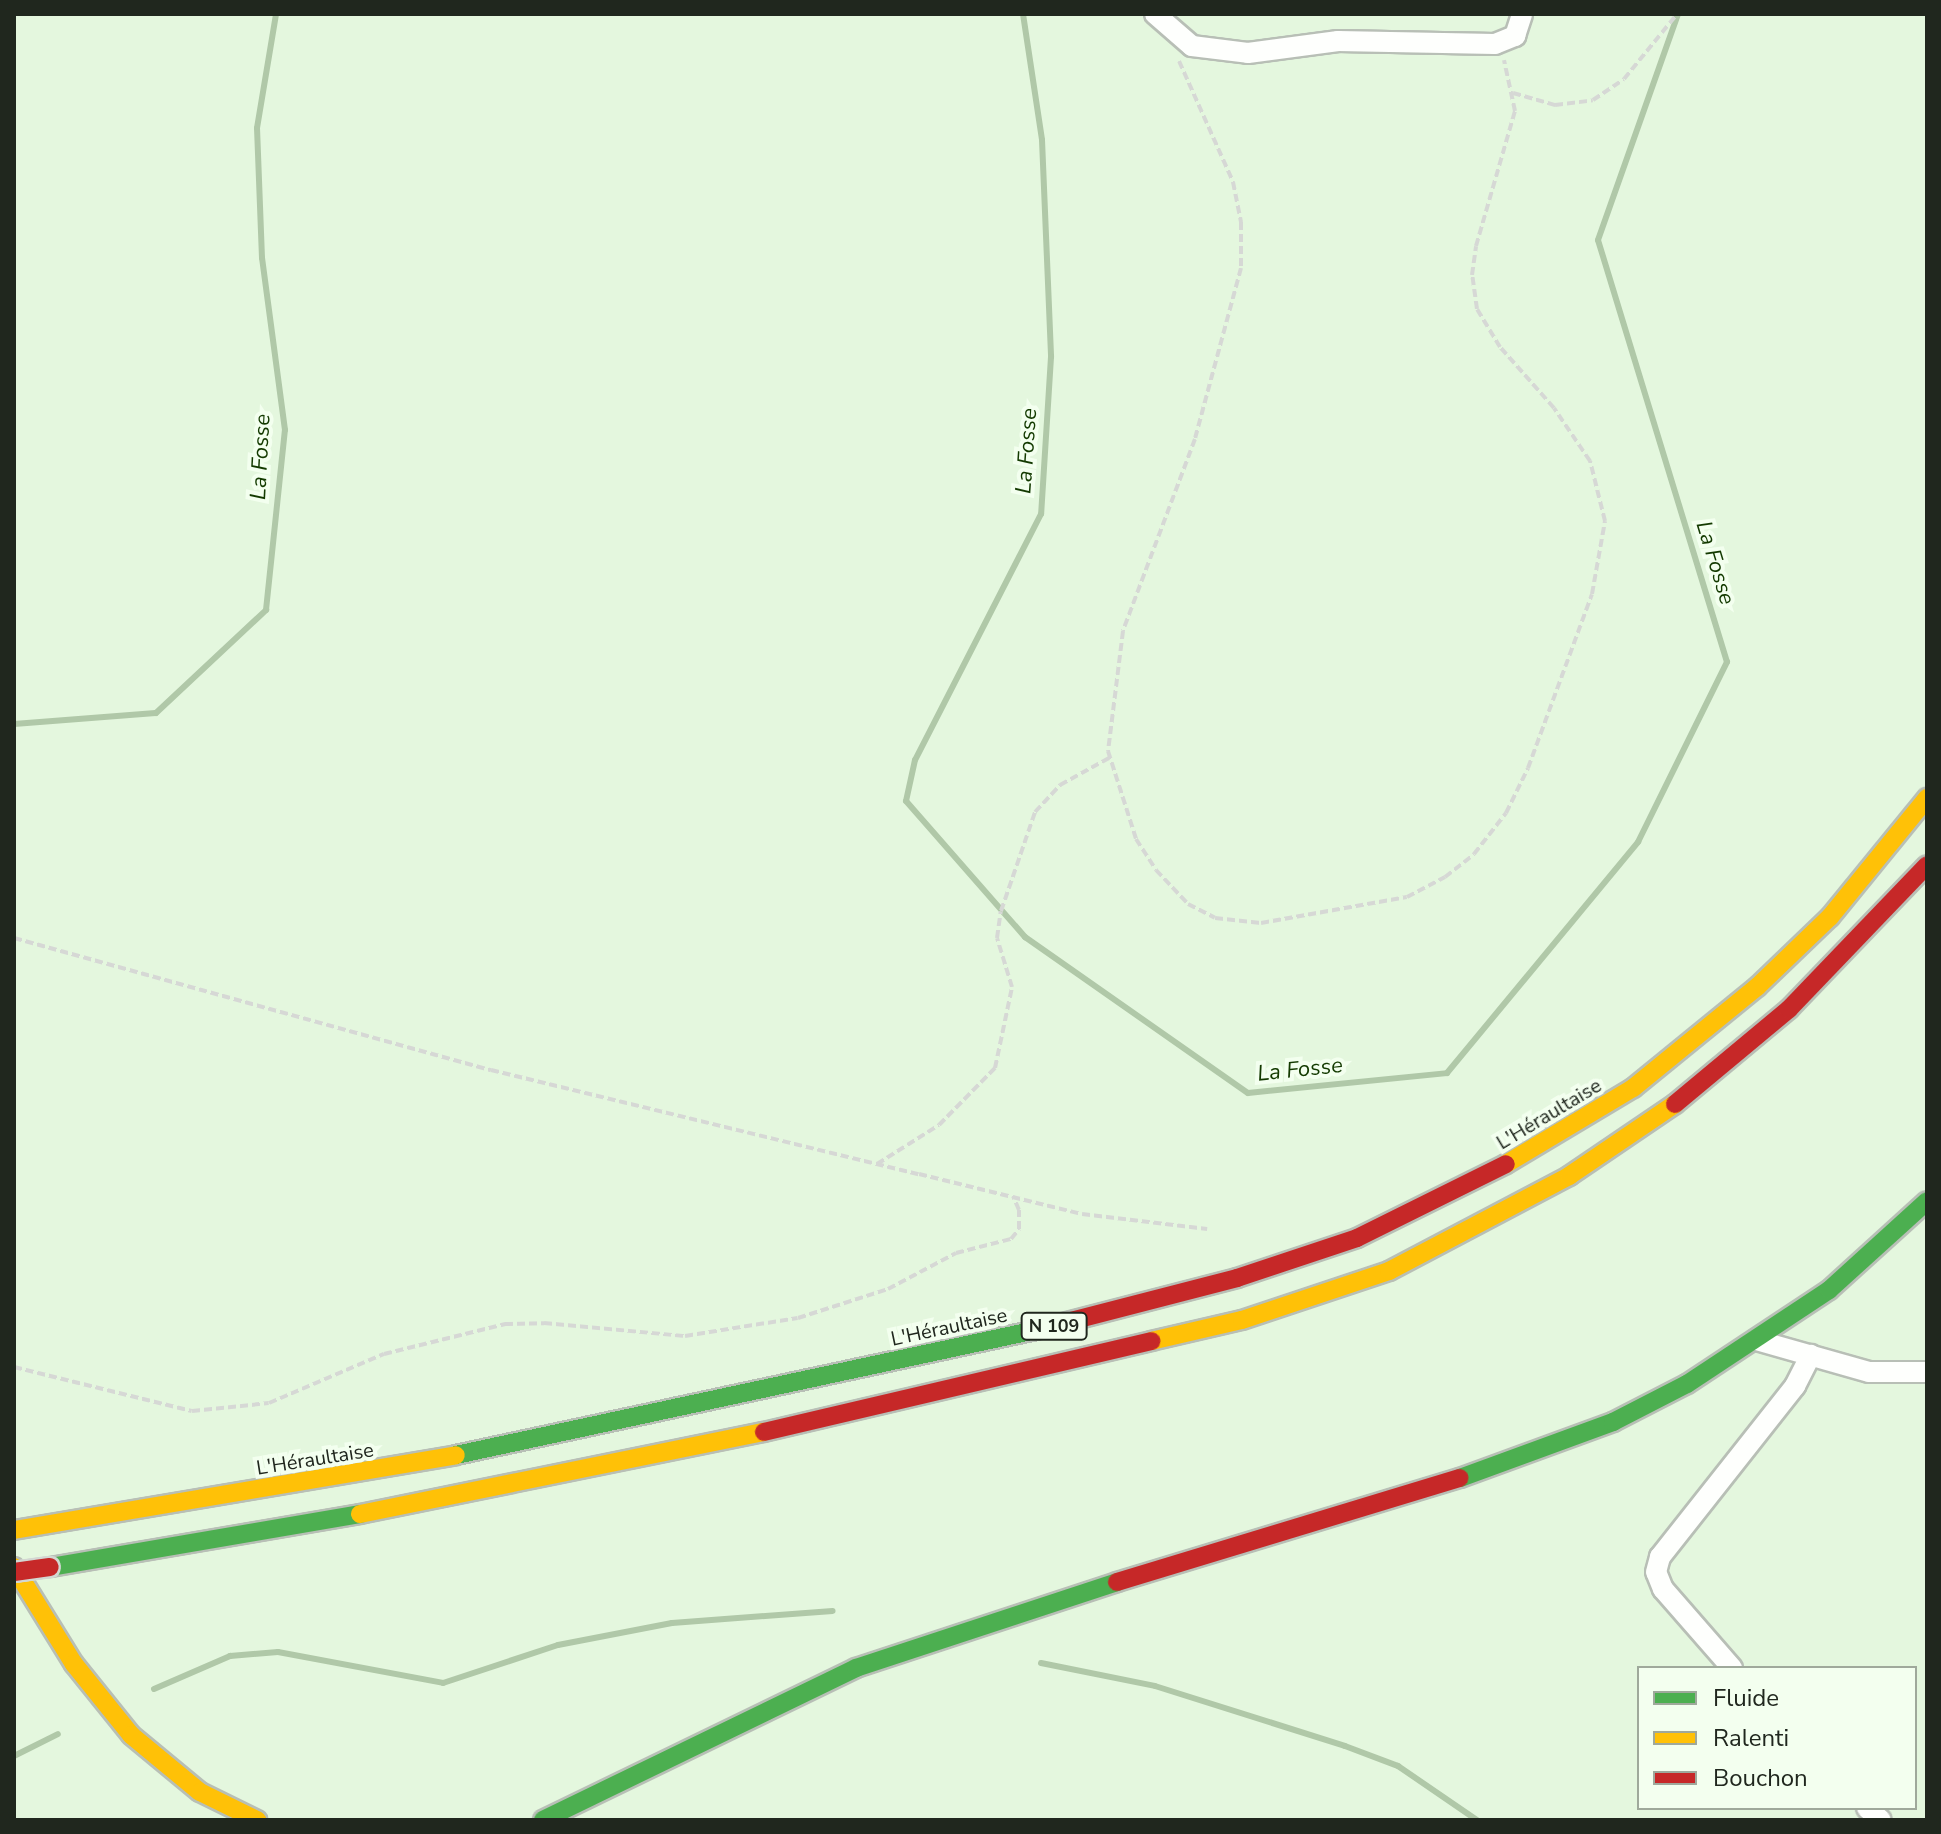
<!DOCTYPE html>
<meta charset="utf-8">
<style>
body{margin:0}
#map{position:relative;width:1941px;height:1834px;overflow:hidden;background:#f5fcf2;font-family:"Nunito Sans",sans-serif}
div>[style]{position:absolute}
.green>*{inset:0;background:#e4f7de}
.stream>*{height:6px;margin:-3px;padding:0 3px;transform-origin:3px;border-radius:3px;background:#b0c8a8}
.path>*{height:4px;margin-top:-2px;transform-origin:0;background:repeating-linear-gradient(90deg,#d6d8d5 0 8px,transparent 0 12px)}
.roads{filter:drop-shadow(2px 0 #b8bfb6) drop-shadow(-2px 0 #b8bfb6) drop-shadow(0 2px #b8bfb6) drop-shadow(0 -2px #b8bfb6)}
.street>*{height:20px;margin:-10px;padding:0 10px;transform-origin:10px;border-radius:10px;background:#fefffd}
.fast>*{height:18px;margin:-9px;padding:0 9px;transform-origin:9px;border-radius:9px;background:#4caf50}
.slow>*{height:18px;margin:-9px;padding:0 9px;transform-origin:9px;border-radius:9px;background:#ffc107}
.jam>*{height:18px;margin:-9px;padding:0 9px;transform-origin:9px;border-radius:9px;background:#c62828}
.bridges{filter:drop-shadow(2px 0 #d3d7d2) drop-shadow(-2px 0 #d3d7d2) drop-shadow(0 2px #d3d7d2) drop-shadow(0 -2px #d3d7d2)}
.jam-bridge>*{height:18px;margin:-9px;padding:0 9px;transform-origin:9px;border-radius:9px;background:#c62828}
span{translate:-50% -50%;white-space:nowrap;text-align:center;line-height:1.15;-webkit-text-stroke:8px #f3ffef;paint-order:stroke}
.shield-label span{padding:2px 6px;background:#f3ffef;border:2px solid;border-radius:6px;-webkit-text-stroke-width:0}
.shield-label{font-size:18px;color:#20271e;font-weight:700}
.street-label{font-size:20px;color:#20271e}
.water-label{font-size:22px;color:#133a00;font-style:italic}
.frame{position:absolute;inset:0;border:16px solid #20271e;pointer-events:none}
.legend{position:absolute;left:1637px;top:1666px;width:280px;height:144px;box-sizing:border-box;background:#f3ffef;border:2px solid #9fa99b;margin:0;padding:10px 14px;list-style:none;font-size:24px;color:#20271e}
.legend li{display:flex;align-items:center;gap:16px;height:40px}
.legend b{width:40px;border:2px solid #9fa99b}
</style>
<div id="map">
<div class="green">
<div style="clip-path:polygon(evenodd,14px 14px,1927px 14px,1927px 1820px,14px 1820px,14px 14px,1639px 1668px,1915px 1668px,1915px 1808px,1639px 1808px,1639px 1668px)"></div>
</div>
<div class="stream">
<div style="left:1023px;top:14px;width:127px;rotate:81.4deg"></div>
<div style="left:1042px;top:140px;width:217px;rotate:87.6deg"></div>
<div style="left:1051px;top:357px;width:157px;rotate:93.6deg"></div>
<div style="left:1041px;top:514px;width:276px;rotate:117.1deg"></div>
<div style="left:915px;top:760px;width:42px;rotate:102.4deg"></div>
<div style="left:906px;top:801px;width:181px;rotate:48.8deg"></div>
<div style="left:1025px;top:937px;width:272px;rotate:35deg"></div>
<div style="left:1248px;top:1093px;width:200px;rotate:-5.7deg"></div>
<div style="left:1447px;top:1073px;width:300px;rotate:-50.4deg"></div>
<div style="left:1638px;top:842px;width:201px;rotate:-63.7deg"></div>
<div style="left:1727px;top:662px;width:441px;rotate:-107deg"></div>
<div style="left:1598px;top:240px;width:240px;rotate:-70.5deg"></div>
<div style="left:14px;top:724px;width:142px;rotate:-4.4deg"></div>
<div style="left:156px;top:713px;width:151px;rotate:-43.1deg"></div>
<div style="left:266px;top:610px;width:181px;rotate:-84deg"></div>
<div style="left:285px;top:430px;width:174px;rotate:-97.6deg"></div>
<div style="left:262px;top:258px;width:130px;rotate:-92.2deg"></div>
<div style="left:257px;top:128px;width:116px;rotate:-80.5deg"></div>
<div style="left:1041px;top:1663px;width:116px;rotate:11.4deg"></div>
<div style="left:1155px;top:1686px;width:199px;rotate:17.5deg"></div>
<div style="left:1345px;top:1746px;width:57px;rotate:20.7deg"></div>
<div style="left:1398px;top:1766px;width:96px;rotate:34.4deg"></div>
<div style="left:154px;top:1689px;width:83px;rotate:-23.5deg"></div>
<div style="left:230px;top:1656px;width:48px;rotate:-4.8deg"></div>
<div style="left:278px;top:1652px;width:168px;rotate:10.6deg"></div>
<div style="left:443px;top:1683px;width:121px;rotate:-18.3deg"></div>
<div style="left:558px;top:1645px;width:116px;rotate:-10.9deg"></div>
<div style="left:672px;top:1623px;width:161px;rotate:-4.3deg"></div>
<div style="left:14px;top:1756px;width:49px;rotate:-26.6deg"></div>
</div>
<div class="path">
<div style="left:1179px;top:61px;width:133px;rotate:65.9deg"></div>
<div style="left:1233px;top:182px;width:41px;rotate:78.7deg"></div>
<div style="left:1241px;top:222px;width:46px;rotate:90deg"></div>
<div style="left:1241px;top:268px;width:177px;rotate:105.1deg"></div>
<div style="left:1195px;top:439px;width:205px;rotate:110.6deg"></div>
<div style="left:1123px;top:631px;width:121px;rotate:97.1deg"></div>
<div style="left:1108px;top:751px;width:92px;rotate:72.3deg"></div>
<div style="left:1136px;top:839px;width:37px;rotate:57deg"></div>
<div style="left:1156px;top:870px;width:47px;rotate:46.7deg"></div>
<div style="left:1188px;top:904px;width:30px;rotate:27deg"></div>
<div style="left:1215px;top:918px;width:46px;rotate:6.2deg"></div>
<div style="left:1261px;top:923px;width:148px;rotate:-10.1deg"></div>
<div style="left:1407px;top:897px;width:43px;rotate:-27.8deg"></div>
<div style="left:1445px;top:877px;width:37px;rotate:-38deg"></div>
<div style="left:1474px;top:854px;width:52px;rotate:-52deg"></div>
<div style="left:1506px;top:813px;width:50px;rotate:-63.9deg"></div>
<div style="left:1528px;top:768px;width:185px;rotate:-69.8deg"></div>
<div style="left:1592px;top:594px;width:74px;rotate:-79.9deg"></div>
<div style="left:1605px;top:521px;width:62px;rotate:-104deg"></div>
<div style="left:1590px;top:461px;width:64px;rotate:-124.2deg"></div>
<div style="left:1554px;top:408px;width:81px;rotate:-131.5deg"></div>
<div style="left:1500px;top:347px;width:44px;rotate:-121.2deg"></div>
<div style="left:1477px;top:309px;width:34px;rotate:-98deg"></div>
<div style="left:1472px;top:275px;width:29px;rotate:-82deg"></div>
<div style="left:1476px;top:246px;width:141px;rotate:-73.9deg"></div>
<div style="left:1515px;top:111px;width:52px;rotate:-102.2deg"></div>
<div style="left:1513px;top:93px;width:44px;rotate:15.9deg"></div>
<div style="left:1555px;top:105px;width:38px;rotate:-7deg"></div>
<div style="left:1593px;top:100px;width:37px;rotate:-34deg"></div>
<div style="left:1624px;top:79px;width:84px;rotate:-50.8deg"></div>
<div style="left:14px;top:938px;width:495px;rotate:15.5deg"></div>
<div style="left:491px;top:1070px;width:440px;rotate:13.7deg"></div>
<div style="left:919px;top:1174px;width:168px;rotate:13.8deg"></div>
<div style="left:1082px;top:1214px;width:126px;rotate:6.8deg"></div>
<div style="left:877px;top:1164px;width:73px;rotate:-32.2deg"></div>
<div style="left:939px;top:1125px;width:80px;rotate:-45.5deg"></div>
<div style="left:995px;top:1068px;width:83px;rotate:-78.1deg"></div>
<div style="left:1012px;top:987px;width:51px;rotate:-107deg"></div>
<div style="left:997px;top:938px;width:27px;rotate:-82deg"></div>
<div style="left:1001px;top:911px;width:105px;rotate:-71deg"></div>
<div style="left:1035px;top:812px;width:37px;rotate:-47deg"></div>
<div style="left:1060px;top:785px;width:56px;rotate:-28.9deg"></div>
<div style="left:14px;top:1367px;width:183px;rotate:13.9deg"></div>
<div style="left:192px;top:1411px;width:77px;rotate:-5.9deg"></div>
<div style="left:269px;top:1403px;width:125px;rotate:-23.1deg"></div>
<div style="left:384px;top:1354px;width:125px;rotate:-13.9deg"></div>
<div style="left:505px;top:1324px;width:39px;rotate:-1deg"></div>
<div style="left:544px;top:1323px;width:142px;rotate:5.3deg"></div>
<div style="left:685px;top:1336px;width:114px;rotate:-9.1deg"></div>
<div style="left:798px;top:1318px;width:95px;rotate:-17.9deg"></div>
<div style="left:888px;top:1289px;width:77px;rotate:-27.9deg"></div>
<div style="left:956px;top:1253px;width:57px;rotate:-14.3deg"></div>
<div style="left:1011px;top:1239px;width:13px;rotate:-51deg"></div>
<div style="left:1019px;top:1229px;width:19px;rotate:-90deg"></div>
<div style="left:1019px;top:1210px;width:15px;rotate:-113deg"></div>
</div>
<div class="roads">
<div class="street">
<div style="left:1155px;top:14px;width:49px;rotate:40.9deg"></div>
<div style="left:1192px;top:46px;width:56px;rotate:7.1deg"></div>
<div style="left:1248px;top:53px;width:91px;rotate:-7.6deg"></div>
<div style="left:1338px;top:41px;width:157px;rotate:1.1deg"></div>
<div style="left:1495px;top:44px;width:22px;rotate:-22deg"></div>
<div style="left:1515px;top:36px;width:23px;rotate:-72deg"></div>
<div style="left:1756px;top:1340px;width:117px;rotate:15.8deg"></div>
<div style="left:1869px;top:1372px;width:58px"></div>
<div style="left:1732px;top:1668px;width:105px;rotate:-131.1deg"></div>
<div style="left:1663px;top:1589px;width:18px;rotate:-112deg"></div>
<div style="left:1656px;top:1572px;width:16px;rotate:-75deg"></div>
<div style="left:1660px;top:1557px;width:218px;rotate:-51.7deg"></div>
<div style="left:1795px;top:1386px;width:35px;rotate:-63deg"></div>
<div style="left:1867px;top:1808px;width:18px;rotate:41deg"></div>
</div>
<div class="fast">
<div style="left:456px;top:1455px;width:593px;rotate:-12.16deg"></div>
<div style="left:1460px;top:1478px;width:163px;rotate:-20.1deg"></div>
<div style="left:1613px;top:1422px;width:83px;rotate:-27.2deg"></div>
<div style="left:1687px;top:1384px;width:170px;rotate:-33.5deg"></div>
<div style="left:1829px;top:1290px;width:132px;rotate:-42.2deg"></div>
<div style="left:50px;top:1567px;width:314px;rotate:-9.7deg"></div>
<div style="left:543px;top:1820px;width:348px;rotate:-25.9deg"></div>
<div style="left:856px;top:1668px;width:275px;rotate:-18.2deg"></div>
</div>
<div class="slow">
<div style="left:1506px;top:1164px;width:148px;rotate:-30.9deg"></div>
<div style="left:1633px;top:1088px;width:160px;rotate:-39.2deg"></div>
<div style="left:1757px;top:987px;width:101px;rotate:-43.8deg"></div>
<div style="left:1830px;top:917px;width:154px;rotate:-50.8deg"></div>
<div style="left:1151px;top:1341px;width:93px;rotate:-13deg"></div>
<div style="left:1242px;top:1320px;width:155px;rotate:-18.4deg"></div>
<div style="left:1389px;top:1271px;width:204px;rotate:-27.8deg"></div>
<div style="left:1569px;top:1176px;width:128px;rotate:-34.2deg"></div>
<div style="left:360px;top:1514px;width:412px;rotate:-11.5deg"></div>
<div style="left:14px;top:1530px;width:448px;rotate:-9.6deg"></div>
<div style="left:14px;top:1567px;width:114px;rotate:58.3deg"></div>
<div style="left:74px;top:1664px;width:91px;rotate:51.2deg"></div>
<div style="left:131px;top:1735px;width:89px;rotate:39.6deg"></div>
<div style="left:200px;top:1792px;width:64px;rotate:26.2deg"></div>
</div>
<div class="jam">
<div style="left:1675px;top:1104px;width:148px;rotate:-39.8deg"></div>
<div style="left:1789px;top:1009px;width:199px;rotate:-46.2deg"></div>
<div style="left:1036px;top:1330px;width:208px;rotate:-14.5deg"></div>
<div style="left:1237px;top:1278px;width:126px;rotate:-18.4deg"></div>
<div style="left:1357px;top:1238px;width:166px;rotate:-26.4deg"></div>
<div style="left:764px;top:1432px;width:398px;rotate:-13.2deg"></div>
<div style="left:1117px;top:1582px;width:358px;rotate:-16.9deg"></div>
</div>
</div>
<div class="bridges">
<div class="jam-bridge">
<div style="left:14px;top:1572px;width:36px;rotate:-8deg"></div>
</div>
</div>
<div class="shield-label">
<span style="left:1054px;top:1326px">N 109</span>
</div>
<div class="street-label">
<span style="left:1549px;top:1114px;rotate:-31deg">L'Héraultaise</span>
<span style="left:949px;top:1327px;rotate:-12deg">L'Héraultaise</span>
<span style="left:315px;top:1459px;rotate:-9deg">L'Héraultaise</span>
</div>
<div class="water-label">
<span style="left:1027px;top:451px;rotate:-86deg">La Fosse</span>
<span style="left:261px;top:457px;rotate:-87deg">La Fosse</span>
<span style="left:1715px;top:563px;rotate:73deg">La Fosse</span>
<span style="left:1300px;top:1070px;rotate:-6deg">La Fosse</span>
</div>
<div class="frame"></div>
<ul class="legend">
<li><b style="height:10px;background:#4caf50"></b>Fluide</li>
<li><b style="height:10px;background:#ffc107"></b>Ralenti</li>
<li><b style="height:10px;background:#c62828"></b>Bouchon</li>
</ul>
</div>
